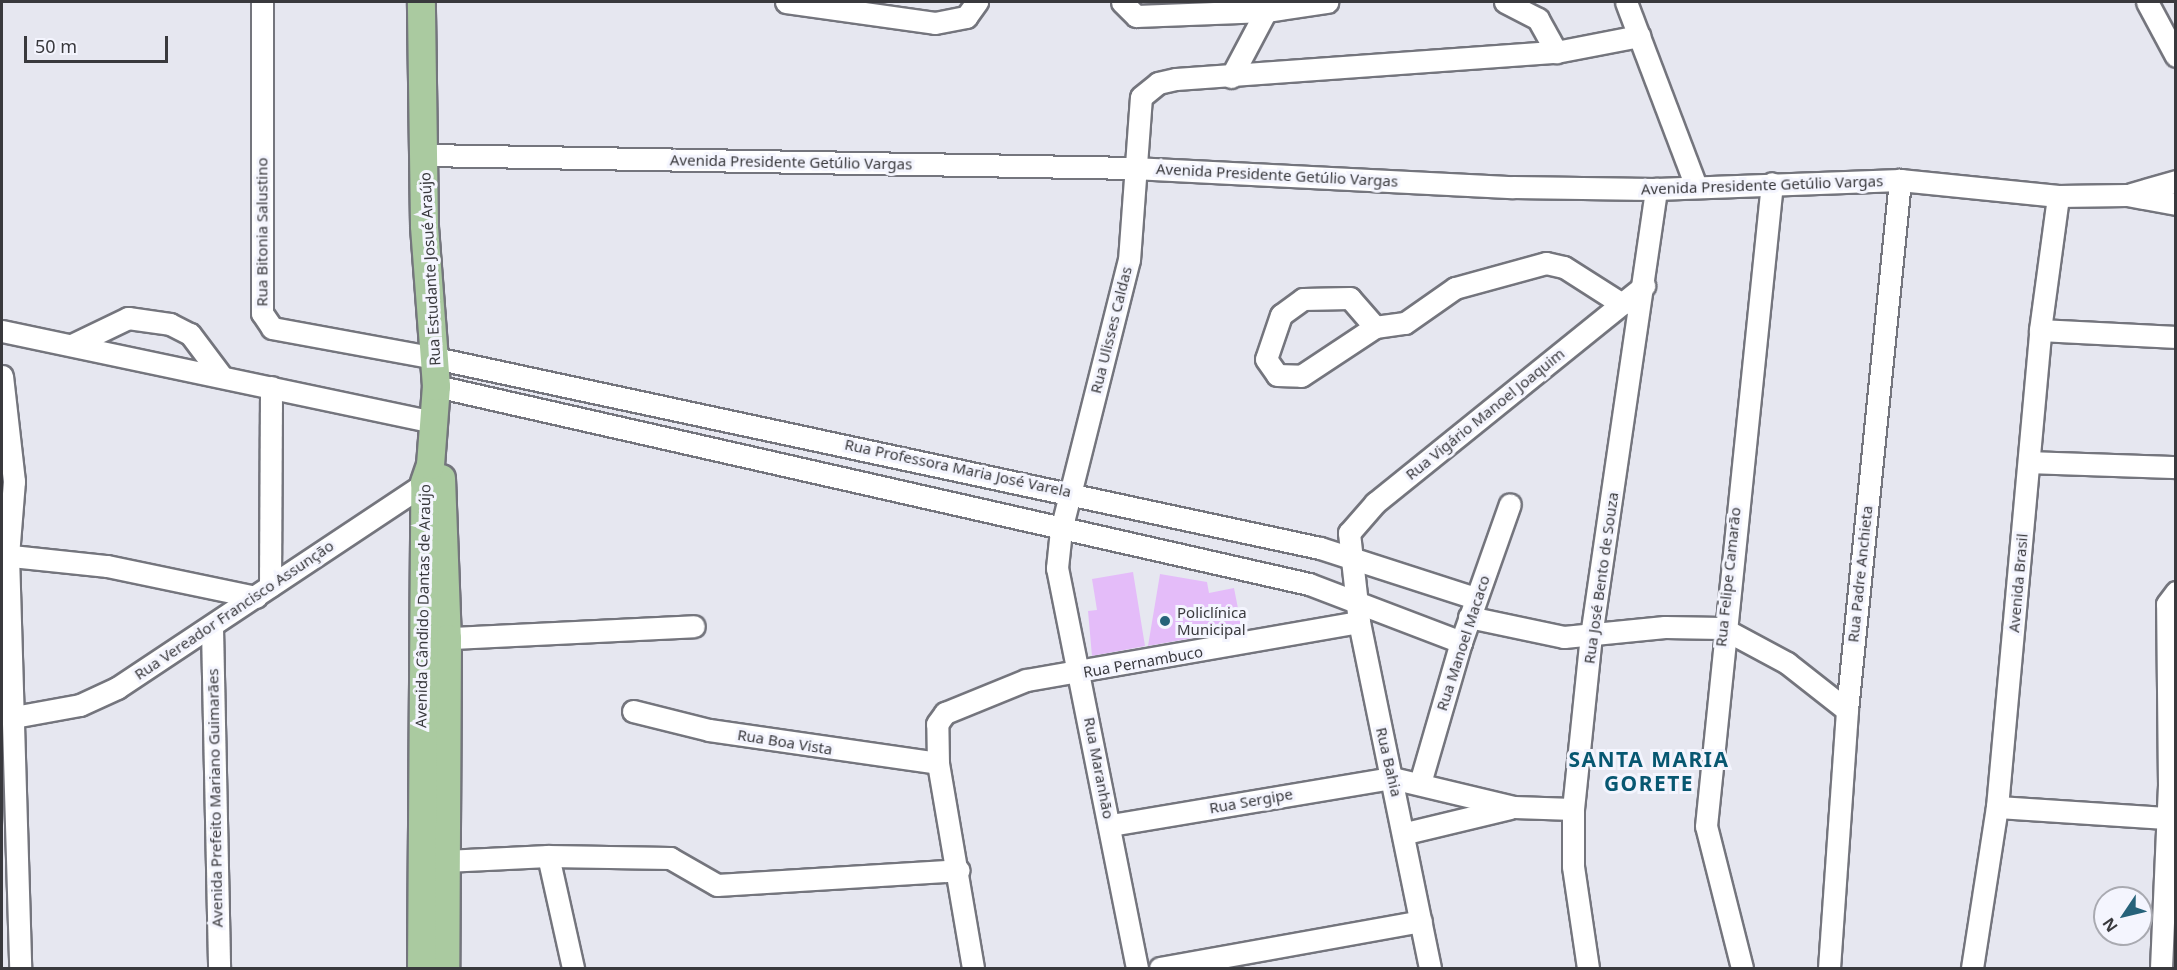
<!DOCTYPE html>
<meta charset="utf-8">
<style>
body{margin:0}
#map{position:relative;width:2177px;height:970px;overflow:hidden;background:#e6e7f0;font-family:"Noto Sans",sans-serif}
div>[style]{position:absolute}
.building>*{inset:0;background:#e4bcf9}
.roads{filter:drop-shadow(2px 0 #74757d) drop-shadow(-2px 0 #74757d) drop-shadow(0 2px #74757d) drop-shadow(0 -2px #74757d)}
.minor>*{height:21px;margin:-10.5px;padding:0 10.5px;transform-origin:10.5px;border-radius:10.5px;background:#fff}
.major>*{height:27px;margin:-13.5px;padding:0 13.5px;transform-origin:13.5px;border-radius:13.5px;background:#aacaa0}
.dots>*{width:16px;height:16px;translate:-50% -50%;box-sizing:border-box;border:3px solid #f4f5fe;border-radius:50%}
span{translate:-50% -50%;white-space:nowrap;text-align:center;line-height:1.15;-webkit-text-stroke:6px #f4f5fe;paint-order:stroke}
.street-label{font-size:15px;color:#39393d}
.poi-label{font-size:15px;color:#39393d}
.left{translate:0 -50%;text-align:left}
.district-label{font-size:21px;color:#075771;font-weight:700;letter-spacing:1.5px}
.frame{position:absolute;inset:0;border:3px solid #39393d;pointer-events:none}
.north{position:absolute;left:2093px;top:886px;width:60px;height:60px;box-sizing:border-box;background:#f4f5fe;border:2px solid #a9aab1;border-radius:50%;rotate:235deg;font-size:16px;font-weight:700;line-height:24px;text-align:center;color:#39393d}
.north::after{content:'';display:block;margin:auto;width:21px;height:27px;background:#26627a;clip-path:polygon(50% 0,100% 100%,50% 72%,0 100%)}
.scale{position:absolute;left:24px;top:36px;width:144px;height:27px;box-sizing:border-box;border:3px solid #39393d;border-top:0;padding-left:8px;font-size:18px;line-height:21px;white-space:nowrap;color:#39393d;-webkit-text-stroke:4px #f4f5fe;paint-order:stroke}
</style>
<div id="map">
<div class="building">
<div style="clip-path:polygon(1133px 572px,1145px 646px,1092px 656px,1088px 611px,1097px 610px,1092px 579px)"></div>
<div style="clip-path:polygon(1160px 574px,1207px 582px,1209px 593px,1234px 588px,1242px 629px,1148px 646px)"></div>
</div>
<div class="roads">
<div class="minor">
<div style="left:262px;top:2px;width:311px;rotate:90deg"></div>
<div style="left:262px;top:313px;width:18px;rotate:56deg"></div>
<div style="left:272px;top:328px;width:166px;rotate:10.4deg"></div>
<div style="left:435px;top:358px;width:905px;rotate:12.12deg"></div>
<div style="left:1320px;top:548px;width:163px;rotate:17.9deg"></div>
<div style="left:786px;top:2px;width:150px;rotate:8deg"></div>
<div style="left:935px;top:23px;width:32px;rotate:-11deg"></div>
<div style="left:966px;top:17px;width:19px;rotate:-54deg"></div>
<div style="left:1122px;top:2px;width:20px;rotate:45deg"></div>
<div style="left:1136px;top:16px;width:130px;rotate:-2.2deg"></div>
<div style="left:1266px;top:11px;width:62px;rotate:-8.4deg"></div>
<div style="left:1505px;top:2px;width:37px;rotate:27deg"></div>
<div style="left:1538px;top:19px;width:38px;rotate:61deg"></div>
<div style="left:1626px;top:2px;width:197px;rotate:69.2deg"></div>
<div style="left:2147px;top:2px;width:61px;rotate:61.8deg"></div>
<div style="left:1231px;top:77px;width:75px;rotate:-62.1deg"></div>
<div style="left:425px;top:155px;width:708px;rotate:1.05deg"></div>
<div style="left:1133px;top:168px;width:380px;rotate:2.9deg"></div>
<div style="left:1513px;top:187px;width:143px;rotate:0.8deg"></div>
<div style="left:1656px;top:189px;width:244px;rotate:-2.1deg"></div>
<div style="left:1900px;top:180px;width:159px;rotate:5.8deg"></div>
<div style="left:2058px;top:196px;width:69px;rotate:-0.8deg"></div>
<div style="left:2127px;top:195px;width:50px;rotate:10.4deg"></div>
<div style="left:2131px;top:194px;width:47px;rotate:-16.1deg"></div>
<div style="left:1375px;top:327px;width:38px;rotate:-131deg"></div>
<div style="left:1350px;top:298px;width:47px;rotate:178.8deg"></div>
<div style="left:1303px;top:299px;width:27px;rotate:144deg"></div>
<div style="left:1281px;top:315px;width:46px;rotate:108.8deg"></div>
<div style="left:1266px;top:359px;width:19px;rotate:55deg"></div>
<div style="left:1277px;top:375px;width:24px;rotate:2deg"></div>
<div style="left:1301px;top:376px;width:89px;rotate:-33.5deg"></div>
<div style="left:1375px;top:327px;width:30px;rotate:-8deg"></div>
<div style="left:1405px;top:323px;width:61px;rotate:-35deg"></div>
<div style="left:1455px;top:288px;width:94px;rotate:-15.4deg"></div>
<div style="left:1546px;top:263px;width:18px;rotate:13deg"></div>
<div style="left:1564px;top:267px;width:69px;rotate:32.5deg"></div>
<div style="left:2040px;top:330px;width:136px;rotate:2.9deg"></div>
<div style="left:2px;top:331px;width:441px;rotate:11.9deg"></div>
<div style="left:74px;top:344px;width:60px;rotate:-25.7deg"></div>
<div style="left:128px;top:318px;width:42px;rotate:8.1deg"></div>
<div style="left:170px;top:324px;width:22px;rotate:27deg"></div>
<div style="left:190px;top:334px;width:50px;rotate:53.1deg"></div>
<div style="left:2px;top:376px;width:106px;rotate:83.5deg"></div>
<div style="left:14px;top:481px;width:74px;rotate:94.6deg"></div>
<div style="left:8px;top:555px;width:413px;rotate:88.3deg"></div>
<div style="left:436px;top:386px;width:895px;rotate:12.78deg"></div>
<div style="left:1309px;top:584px;width:163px;rotate:20.9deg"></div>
<div style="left:2030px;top:462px;width:146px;rotate:2deg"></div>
<div style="left:2px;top:555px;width:106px;rotate:6deg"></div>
<div style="left:107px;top:566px;width:152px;rotate:11.8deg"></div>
<div style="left:270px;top:586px;width:199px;rotate:-89.7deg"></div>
<div style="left:1469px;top:617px;width:97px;rotate:11.9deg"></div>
<div style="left:1564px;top:637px;width:101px;rotate:-5.7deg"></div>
<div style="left:1665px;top:627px;width:57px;rotate:1deg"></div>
<div style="left:1722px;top:628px;width:74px;rotate:28.3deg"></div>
<div style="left:1787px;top:663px;width:76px;rotate:38.1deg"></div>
<div style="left:212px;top:628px;width:340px;rotate:88.8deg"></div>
<div style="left:432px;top:639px;width:262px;rotate:-2.8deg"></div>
<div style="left:633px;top:711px;width:78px;rotate:14deg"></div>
<div style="left:709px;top:730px;width:231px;rotate:8.2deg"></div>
<div style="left:14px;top:717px;width:67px;rotate:-10.3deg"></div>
<div style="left:80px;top:705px;width:41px;rotate:-24.7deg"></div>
<div style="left:117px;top:688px;width:382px;rotate:-33.6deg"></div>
<div style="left:1420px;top:783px;width:147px;rotate:-73.8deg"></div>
<div style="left:1461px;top:642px;width:146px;rotate:-70.5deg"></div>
<div style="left:1997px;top:807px;width:170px;rotate:3.7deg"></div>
<div style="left:1111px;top:825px;width:285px;rotate:-9.5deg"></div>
<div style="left:1392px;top:778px;width:125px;rotate:13.4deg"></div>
<div style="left:1514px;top:807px;width:59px;rotate:1.9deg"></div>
<div style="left:1406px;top:833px;width:107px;rotate:-13.5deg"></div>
<div style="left:548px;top:856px;width:115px;rotate:77.4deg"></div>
<div style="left:445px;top:861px;width:103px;rotate:-2.8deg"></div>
<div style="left:548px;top:856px;width:122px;rotate:0.9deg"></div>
<div style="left:670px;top:858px;width:54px;rotate:29.9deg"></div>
<div style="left:717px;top:885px;width:242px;rotate:-3.5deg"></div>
<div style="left:973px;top:968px;width:208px;rotate:-99.7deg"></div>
<div style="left:938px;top:763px;width:39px;rotate:-91deg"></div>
<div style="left:937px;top:724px;width:14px;rotate:-54deg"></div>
<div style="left:945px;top:713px;width:87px;rotate:-22.2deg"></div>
<div style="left:1026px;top:680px;width:338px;rotate:-9.9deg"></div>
<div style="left:1137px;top:968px;width:408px;rotate:-101.3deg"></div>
<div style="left:1057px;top:568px;width:38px;rotate:-84deg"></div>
<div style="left:1061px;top:530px;width:278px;rotate:-75.9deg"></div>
<div style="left:1129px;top:260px;width:163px;rotate:-85.8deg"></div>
<div style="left:1141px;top:97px;width:22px;rotate:-39deg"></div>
<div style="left:1158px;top:83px;width:18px;rotate:-13deg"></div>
<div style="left:1176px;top:79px;width:381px;rotate:-4.1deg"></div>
<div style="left:1556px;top:52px;width:85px;rotate:-10.9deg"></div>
<div style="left:1160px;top:968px;width:265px;rotate:-10.2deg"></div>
<div style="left:1430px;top:968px;width:353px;rotate:-101.6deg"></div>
<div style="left:1359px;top:622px;width:90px;rotate:-96.4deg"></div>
<div style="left:1349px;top:533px;width:40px;rotate:-49deg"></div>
<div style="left:1375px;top:503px;width:346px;rotate:-38.9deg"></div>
<div style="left:1588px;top:968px;width:103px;rotate:-98.4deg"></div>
<div style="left:1573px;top:866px;width:57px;rotate:-90deg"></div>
<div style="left:1573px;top:809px;width:174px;rotate:-84.1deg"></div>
<div style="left:1591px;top:636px;width:452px;rotate:-81.7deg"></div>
<div style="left:1742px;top:968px;width:146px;rotate:-104.2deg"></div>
<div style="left:1706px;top:826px;width:646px;rotate:-84.14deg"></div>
<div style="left:1829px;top:968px;width:259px;rotate:-86deg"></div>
<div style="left:1847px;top:710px;width:533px;rotate:-84.29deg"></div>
<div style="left:1972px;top:968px;width:163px;rotate:-81.2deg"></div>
<div style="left:1997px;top:807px;width:479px;rotate:-84.8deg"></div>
<div style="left:2040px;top:330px;width:135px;rotate:-82.3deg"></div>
<div style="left:2161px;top:968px;width:183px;rotate:-87.5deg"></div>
<div style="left:2169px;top:785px;width:181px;rotate:-90.6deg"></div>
<div style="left:2167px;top:604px;width:15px;rotate:-53deg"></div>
</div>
<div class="major">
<div style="left:441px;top:478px;width:160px;rotate:87.9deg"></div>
<div style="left:447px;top:638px;width:330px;rotate:90.3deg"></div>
<div style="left:421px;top:968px;width:486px;rotate:-89.6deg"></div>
<div style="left:424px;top:482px;width:18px;rotate:-71deg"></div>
<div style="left:430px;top:465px;width:79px;rotate:-85.7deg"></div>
<div style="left:436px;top:386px;width:161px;rotate:-94.3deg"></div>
<div style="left:424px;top:225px;width:223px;rotate:-90.8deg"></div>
</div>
</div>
<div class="dots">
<div style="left:1165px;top:621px;background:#26627a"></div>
</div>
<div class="street-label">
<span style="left:791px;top:162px;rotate:1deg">Avenida Presidente Getúlio Vargas</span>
<span style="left:1277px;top:175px;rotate:3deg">Avenida Presidente Getúlio Vargas</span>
<span style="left:1762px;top:185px;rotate:-2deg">Avenida Presidente Getúlio Vargas</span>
<span style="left:262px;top:232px;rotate:-90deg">Rua Bitonia Salustino</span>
<span style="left:430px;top:269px;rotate:-93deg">Rua Estudante Josué Araújo</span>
<span style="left:1111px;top:330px;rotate:-76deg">Rua Ulisses Caldas</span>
<span style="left:1485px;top:414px;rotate:-39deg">Rua Vigário Manoel Joaquim</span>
<span style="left:958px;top:468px;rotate:12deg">Rua Professora Maria José Varela</span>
<span style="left:1860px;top:574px;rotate:-84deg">Rua Padre Anchieta</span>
<span style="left:1728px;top:577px;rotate:-84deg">Rua Felipe Camarão</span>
<span style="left:1601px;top:578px;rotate:-82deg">Rua José Bento de Souza</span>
<span style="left:2018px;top:583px;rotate:-85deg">Avenida Brasil</span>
<span style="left:423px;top:606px;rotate:-89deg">Avenida Cândido Dantas de Araújo</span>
<span style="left:234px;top:610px;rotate:-34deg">Rua Vereador Francisco Assunção</span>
<span style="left:1463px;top:643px;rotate:-72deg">Rua Manoel Macaco</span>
<span style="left:1143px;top:662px;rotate:-10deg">Rua Pernambuco</span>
<span style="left:785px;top:742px;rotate:9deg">Rua Boa Vista</span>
<span style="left:1389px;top:762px;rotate:77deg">Rua Bahia</span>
<span style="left:1099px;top:768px;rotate:79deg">Rua Maranhão</span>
<span style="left:215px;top:798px;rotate:-91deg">Avenida Prefeito Mariano Guimarães</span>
<span style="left:1251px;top:801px;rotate:-10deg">Rua Sergipe</span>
</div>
<div class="poi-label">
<span class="left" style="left:1177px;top:621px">Policlínica<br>Municipal</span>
</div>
<div class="district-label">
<span style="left:1649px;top:771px">SANTA MARIA<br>GORETE</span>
</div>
<div class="frame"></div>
<div class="north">N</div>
<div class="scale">50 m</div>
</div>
